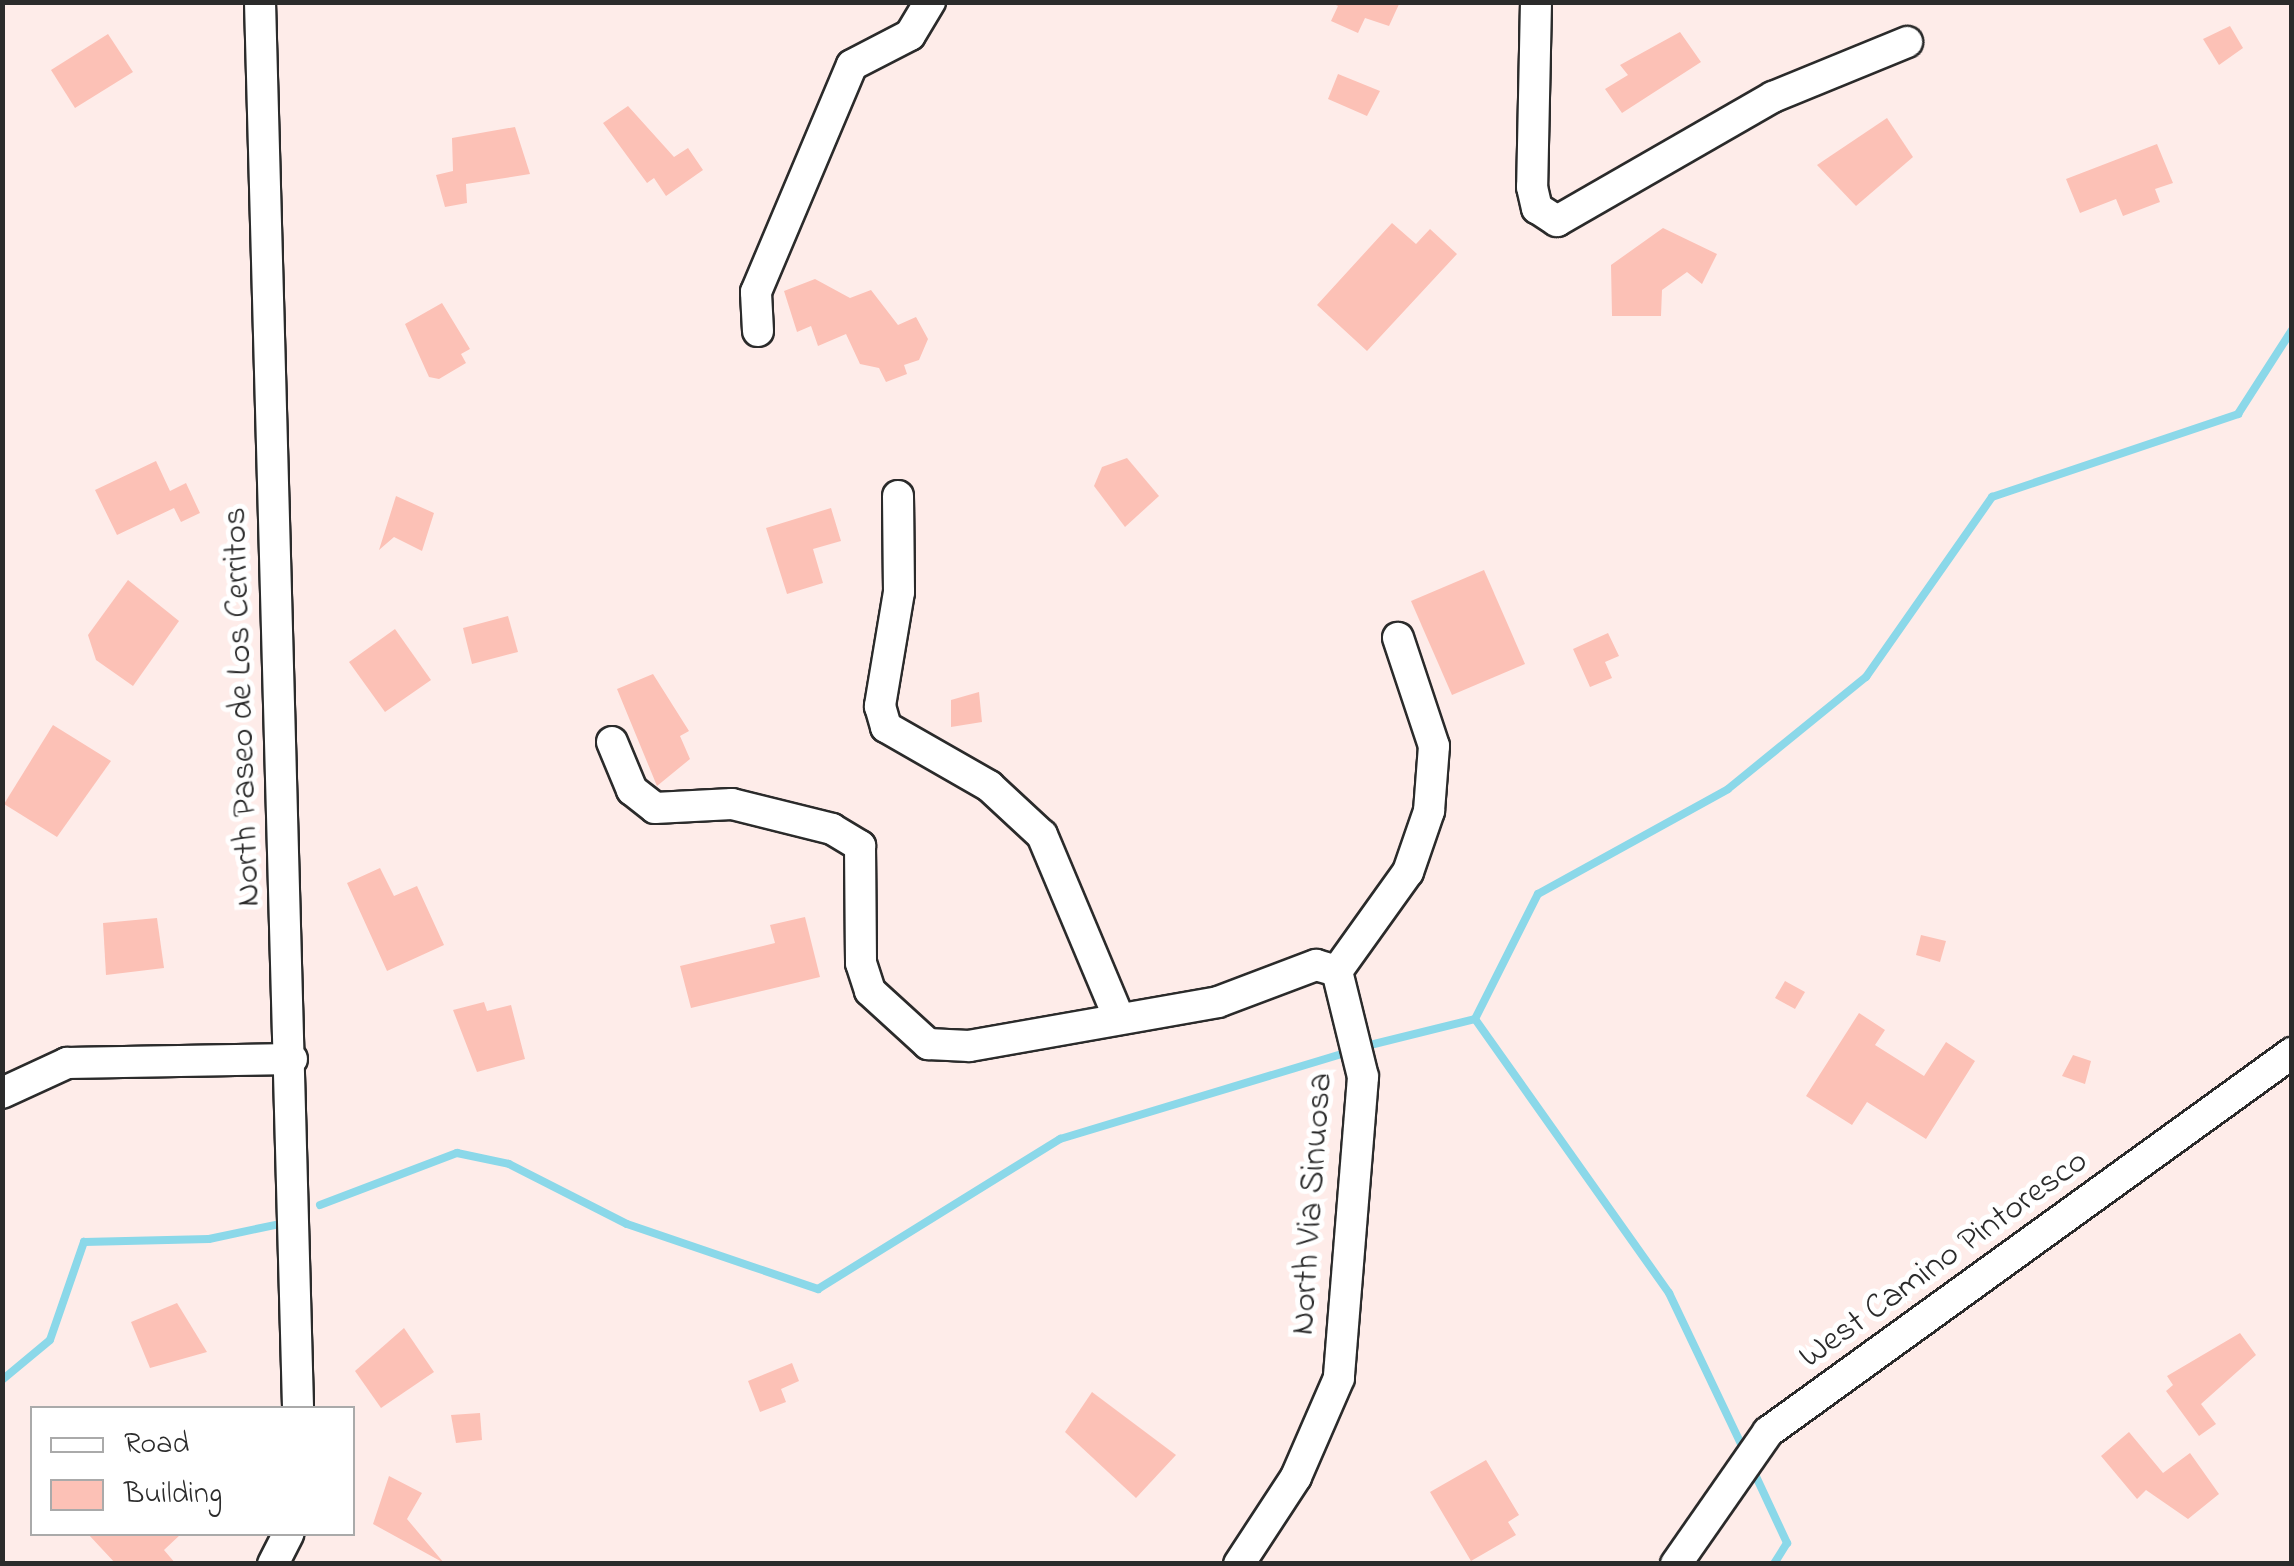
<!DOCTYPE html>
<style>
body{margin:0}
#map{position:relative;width:2294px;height:1566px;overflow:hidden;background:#feece9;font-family:"Indie Flower",sans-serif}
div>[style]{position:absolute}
.stream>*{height:8px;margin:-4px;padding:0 4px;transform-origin:4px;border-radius:4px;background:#8bd8e9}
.building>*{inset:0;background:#fcc1b6}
.roads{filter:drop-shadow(2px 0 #2b2b2b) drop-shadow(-2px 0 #2b2b2b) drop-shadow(0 2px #2b2b2b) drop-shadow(0 -2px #2b2b2b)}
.minor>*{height:30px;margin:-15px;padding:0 15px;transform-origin:15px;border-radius:15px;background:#fff}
span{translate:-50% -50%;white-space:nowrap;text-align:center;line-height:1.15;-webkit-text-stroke:10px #fff;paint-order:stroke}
.street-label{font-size:35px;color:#2b2b2b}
.frame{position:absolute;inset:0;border:5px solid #2b2b2b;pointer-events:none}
.legend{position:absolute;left:30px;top:1406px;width:325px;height:130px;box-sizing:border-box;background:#fff;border:2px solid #aaa;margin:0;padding:12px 18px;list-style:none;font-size:30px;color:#2b2b2b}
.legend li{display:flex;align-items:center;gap:20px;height:50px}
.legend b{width:50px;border:2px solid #aaa}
</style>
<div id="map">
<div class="stream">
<div style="left:1475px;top:1019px;width:336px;rotate:54.7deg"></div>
<div style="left:1669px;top:1293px;width:176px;rotate:64.5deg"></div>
<div style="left:1362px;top:1047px;width:116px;rotate:-13.9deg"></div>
<div style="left:1475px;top:1019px;width:140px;rotate:-63.3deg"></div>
<div style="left:1538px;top:894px;width:217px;rotate:-28.9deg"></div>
<div style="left:1728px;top:789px;width:178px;rotate:-39.1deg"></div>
<div style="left:1866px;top:677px;width:220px;rotate:-55deg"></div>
<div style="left:1992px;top:497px;width:260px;rotate:-18.6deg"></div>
<div style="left:2238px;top:414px;width:100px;rotate:-57.3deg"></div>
<div style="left:320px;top:1205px;width:147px;rotate:-20.8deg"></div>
<div style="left:457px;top:1153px;width:53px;rotate:11.9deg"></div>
<div style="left:509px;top:1164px;width:132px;rotate:27deg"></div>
<div style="left:627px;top:1224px;width:202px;rotate:18.8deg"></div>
<div style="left:818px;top:1289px;width:285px;rotate:-31.8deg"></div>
<div style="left:1060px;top:1139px;width:302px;rotate:-16.8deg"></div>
<div style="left:2px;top:1380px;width:62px;rotate:-39.8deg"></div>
<div style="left:50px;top:1340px;width:104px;rotate:-70.9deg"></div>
<div style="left:84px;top:1242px;width:125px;rotate:-1.4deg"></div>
<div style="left:209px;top:1239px;width:67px;rotate:-12deg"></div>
<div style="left:1753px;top:1470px;width:81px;rotate:65deg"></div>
<div style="left:1787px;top:1543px;width:25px;rotate:122deg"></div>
</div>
<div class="building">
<div style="clip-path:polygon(1329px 2px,1400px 2px,1389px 26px,1365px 18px,1358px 33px,1331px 21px,1338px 6px)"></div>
<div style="clip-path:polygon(2230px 26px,2243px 48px,2219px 65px,2203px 39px)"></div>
<div style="clip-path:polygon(1680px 32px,1701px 62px,1622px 113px,1605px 89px,1628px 75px,1620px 65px)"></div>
<div style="clip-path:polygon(108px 34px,133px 72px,75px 108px,51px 70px)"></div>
<div style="clip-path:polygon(1338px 74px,1380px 91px,1367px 116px,1328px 99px)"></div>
<div style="clip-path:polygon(628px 106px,674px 157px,688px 148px,703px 170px,666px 196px,654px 178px,647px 183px,603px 123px)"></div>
<div style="clip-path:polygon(1887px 118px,1913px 157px,1856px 206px,1817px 165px)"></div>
<div style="clip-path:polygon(515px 127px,530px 174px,466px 184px,467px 203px,445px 207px,436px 175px,453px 171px,452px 138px)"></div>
<div style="clip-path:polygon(2157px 144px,2173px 183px,2155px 189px,2160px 202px,2123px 216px,2116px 199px,2080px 213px,2066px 179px)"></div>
<div style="clip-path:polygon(1392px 223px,1416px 244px,1430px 229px,1457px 254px,1367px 351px,1317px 305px)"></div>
<div style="clip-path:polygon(1663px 228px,1717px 254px,1702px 284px,1687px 272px,1662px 290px,1661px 316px,1612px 316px,1611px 265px)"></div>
<div style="clip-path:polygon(815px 279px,850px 298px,871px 290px,898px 325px,916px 317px,928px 339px,919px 360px,904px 365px,907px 374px,886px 382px,879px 368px,860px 364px,846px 334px,818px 346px,811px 326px,797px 332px,784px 291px)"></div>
<div style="clip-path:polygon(442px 303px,470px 349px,461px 354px,466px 363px,439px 379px,429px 377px,405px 324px)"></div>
<div style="clip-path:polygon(1127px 458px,1159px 496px,1125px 527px,1094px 486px,1102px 467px)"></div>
<div style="clip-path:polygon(156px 461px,170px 491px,186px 483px,200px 513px,181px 522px,174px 508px,117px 535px,95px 490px)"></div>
<div style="clip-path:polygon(396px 496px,434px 513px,422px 551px,394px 537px,379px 550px)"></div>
<div style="clip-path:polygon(831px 508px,841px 541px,813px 549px,823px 583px,787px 594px,766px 528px)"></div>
<div style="clip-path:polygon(1484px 570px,1525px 664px,1452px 695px,1411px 601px)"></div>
<div style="clip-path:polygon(128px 580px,179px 621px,133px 686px,96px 660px,88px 635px)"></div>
<div style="clip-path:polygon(508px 616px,518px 652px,472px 664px,463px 628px)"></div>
<div style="clip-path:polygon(395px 629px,431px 680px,385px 712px,349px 662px)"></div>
<div style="clip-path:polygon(1608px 633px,1619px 656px,1605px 662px,1612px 678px,1590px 687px,1573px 649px)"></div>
<div style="clip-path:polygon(653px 674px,689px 731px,680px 736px,690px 759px,657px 786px,617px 689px)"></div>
<div style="clip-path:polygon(979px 692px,982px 722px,951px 727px,951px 700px)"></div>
<div style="clip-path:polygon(53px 725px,111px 761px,57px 837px,4px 804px)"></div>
<div style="clip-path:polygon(380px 868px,394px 896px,417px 886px,444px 945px,387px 971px,347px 883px)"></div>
<div style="clip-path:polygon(805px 917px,820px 977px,691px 1008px,680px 966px,775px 943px,770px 925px)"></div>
<div style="clip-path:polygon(157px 918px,164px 968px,106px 975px,103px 923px)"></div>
<div style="clip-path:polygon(1921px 935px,1946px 941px,1940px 962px,1916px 955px)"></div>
<div style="clip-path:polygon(1785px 981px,1805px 992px,1795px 1009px,1775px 998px)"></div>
<div style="clip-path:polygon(484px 1002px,487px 1011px,511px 1005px,525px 1059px,477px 1072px,453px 1010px)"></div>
<div style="clip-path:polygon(1859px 1013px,1885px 1030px,1875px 1045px,1924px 1076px,1946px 1042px,1975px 1061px,1926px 1139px,1867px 1102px,1852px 1125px,1806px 1096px)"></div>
<div style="clip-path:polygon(2073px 1055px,2091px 1061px,2085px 1084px,2062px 1076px)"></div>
<div style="clip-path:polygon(177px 1303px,207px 1352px,150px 1368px,131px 1322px)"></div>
<div style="clip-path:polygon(404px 1328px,434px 1372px,381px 1408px,355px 1371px)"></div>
<div style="clip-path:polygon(2240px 1333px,2256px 1355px,2201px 1404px,2216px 1424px,2199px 1436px,2166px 1391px,2173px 1385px,2167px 1376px)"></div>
<div style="clip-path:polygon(792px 1363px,799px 1381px,781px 1389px,786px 1402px,760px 1412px,748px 1381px)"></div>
<div style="clip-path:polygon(1092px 1392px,1176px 1455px,1136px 1498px,1065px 1432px)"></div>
<div style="clip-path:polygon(480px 1413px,482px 1440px,456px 1443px,451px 1415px)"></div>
<div style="clip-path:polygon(2129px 1432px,2163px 1473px,2190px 1453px,2219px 1494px,2188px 1519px,2146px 1490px,2137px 1499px,2101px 1456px)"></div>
<div style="clip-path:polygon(1486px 1460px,1519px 1515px,1508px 1522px,1516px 1535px,1471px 1561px,1430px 1492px)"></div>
<div style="clip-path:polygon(389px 1476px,422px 1493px,407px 1519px,444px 1563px,373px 1524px)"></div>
<div style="clip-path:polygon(88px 1534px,181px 1534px,164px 1550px,176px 1564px,116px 1564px)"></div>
</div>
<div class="roads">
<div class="minor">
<div style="left:260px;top:2px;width:1407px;rotate:88.45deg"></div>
<div style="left:1536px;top:2px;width:185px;rotate:91.2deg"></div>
<div style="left:1532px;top:187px;width:22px;rotate:77deg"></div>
<div style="left:1537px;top:208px;width:24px;rotate:33deg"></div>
<div style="left:1557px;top:221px;width:249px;rotate:-29.9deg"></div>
<div style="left:1773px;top:97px;width:145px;rotate:-22.3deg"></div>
<div style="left:758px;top:331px;width:39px;rotate:-93deg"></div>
<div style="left:756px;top:292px;width:246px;rotate:-67.1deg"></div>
<div style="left:852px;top:65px;width:65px;rotate:-27.3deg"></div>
<div style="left:910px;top:35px;width:39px;rotate:-59deg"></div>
<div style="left:898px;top:496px;width:96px;rotate:89.4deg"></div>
<div style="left:899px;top:592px;width:116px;rotate:99.5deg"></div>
<div style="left:880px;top:706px;width:22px;rotate:74deg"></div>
<div style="left:886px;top:727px;width:119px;rotate:29.8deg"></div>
<div style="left:989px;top:786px;width:72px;rotate:42.8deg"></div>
<div style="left:1042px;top:835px;width:199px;rotate:67.2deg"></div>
<div style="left:612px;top:742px;width:52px;rotate:67.4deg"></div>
<div style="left:632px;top:790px;width:29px;rotate:38deg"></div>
<div style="left:655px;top:808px;width:77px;rotate:-3deg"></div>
<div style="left:732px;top:804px;width:103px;rotate:14deg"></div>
<div style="left:832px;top:829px;width:33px;rotate:31deg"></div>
<div style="left:860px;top:846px;width:117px;rotate:89.5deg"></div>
<div style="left:861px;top:963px;width:29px;rotate:72deg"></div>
<div style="left:870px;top:991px;width:79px;rotate:42.4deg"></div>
<div style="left:928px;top:1044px;width:41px;rotate:2.8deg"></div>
<div style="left:969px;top:1046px;width:253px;rotate:-10deg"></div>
<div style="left:1218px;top:1002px;width:105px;rotate:-20.7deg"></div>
<div style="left:1316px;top:965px;width:22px;rotate:16deg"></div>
<div style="left:1337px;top:971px;width:109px;rotate:76.2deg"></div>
<div style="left:1363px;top:1077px;width:302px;rotate:94.6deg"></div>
<div style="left:1339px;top:1378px;width:108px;rotate:113.5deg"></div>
<div style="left:1296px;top:1477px;width:104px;rotate:123.2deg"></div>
<div style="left:1337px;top:971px;width:122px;rotate:-54.4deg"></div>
<div style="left:1408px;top:872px;width:65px;rotate:-71deg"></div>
<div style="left:1429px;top:811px;width:65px;rotate:-85.6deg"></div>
<div style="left:1434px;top:746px;width:114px;rotate:-108.4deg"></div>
<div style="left:2px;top:1093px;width:72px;rotate:-24.8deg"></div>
<div style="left:67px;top:1063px;width:225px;rotate:-1deg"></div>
<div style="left:273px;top:1564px;width:34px;rotate:-63deg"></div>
<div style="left:1676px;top:1564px;width:161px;rotate:-55.1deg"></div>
<div style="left:1768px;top:1432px;width:647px;rotate:-35.88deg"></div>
</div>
</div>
<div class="street-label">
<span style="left:243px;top:707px;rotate:-92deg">North Paseo de Los Cerritos</span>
<span style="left:1313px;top:1204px;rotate:-86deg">North Via Sinuosa</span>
<span style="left:1944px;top:1260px;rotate:-36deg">West Camino Pintoresco</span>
</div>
<div class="frame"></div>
<ul class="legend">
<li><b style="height:12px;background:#fff"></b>Road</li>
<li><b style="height:28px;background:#fcc1b6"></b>Building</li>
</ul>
</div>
